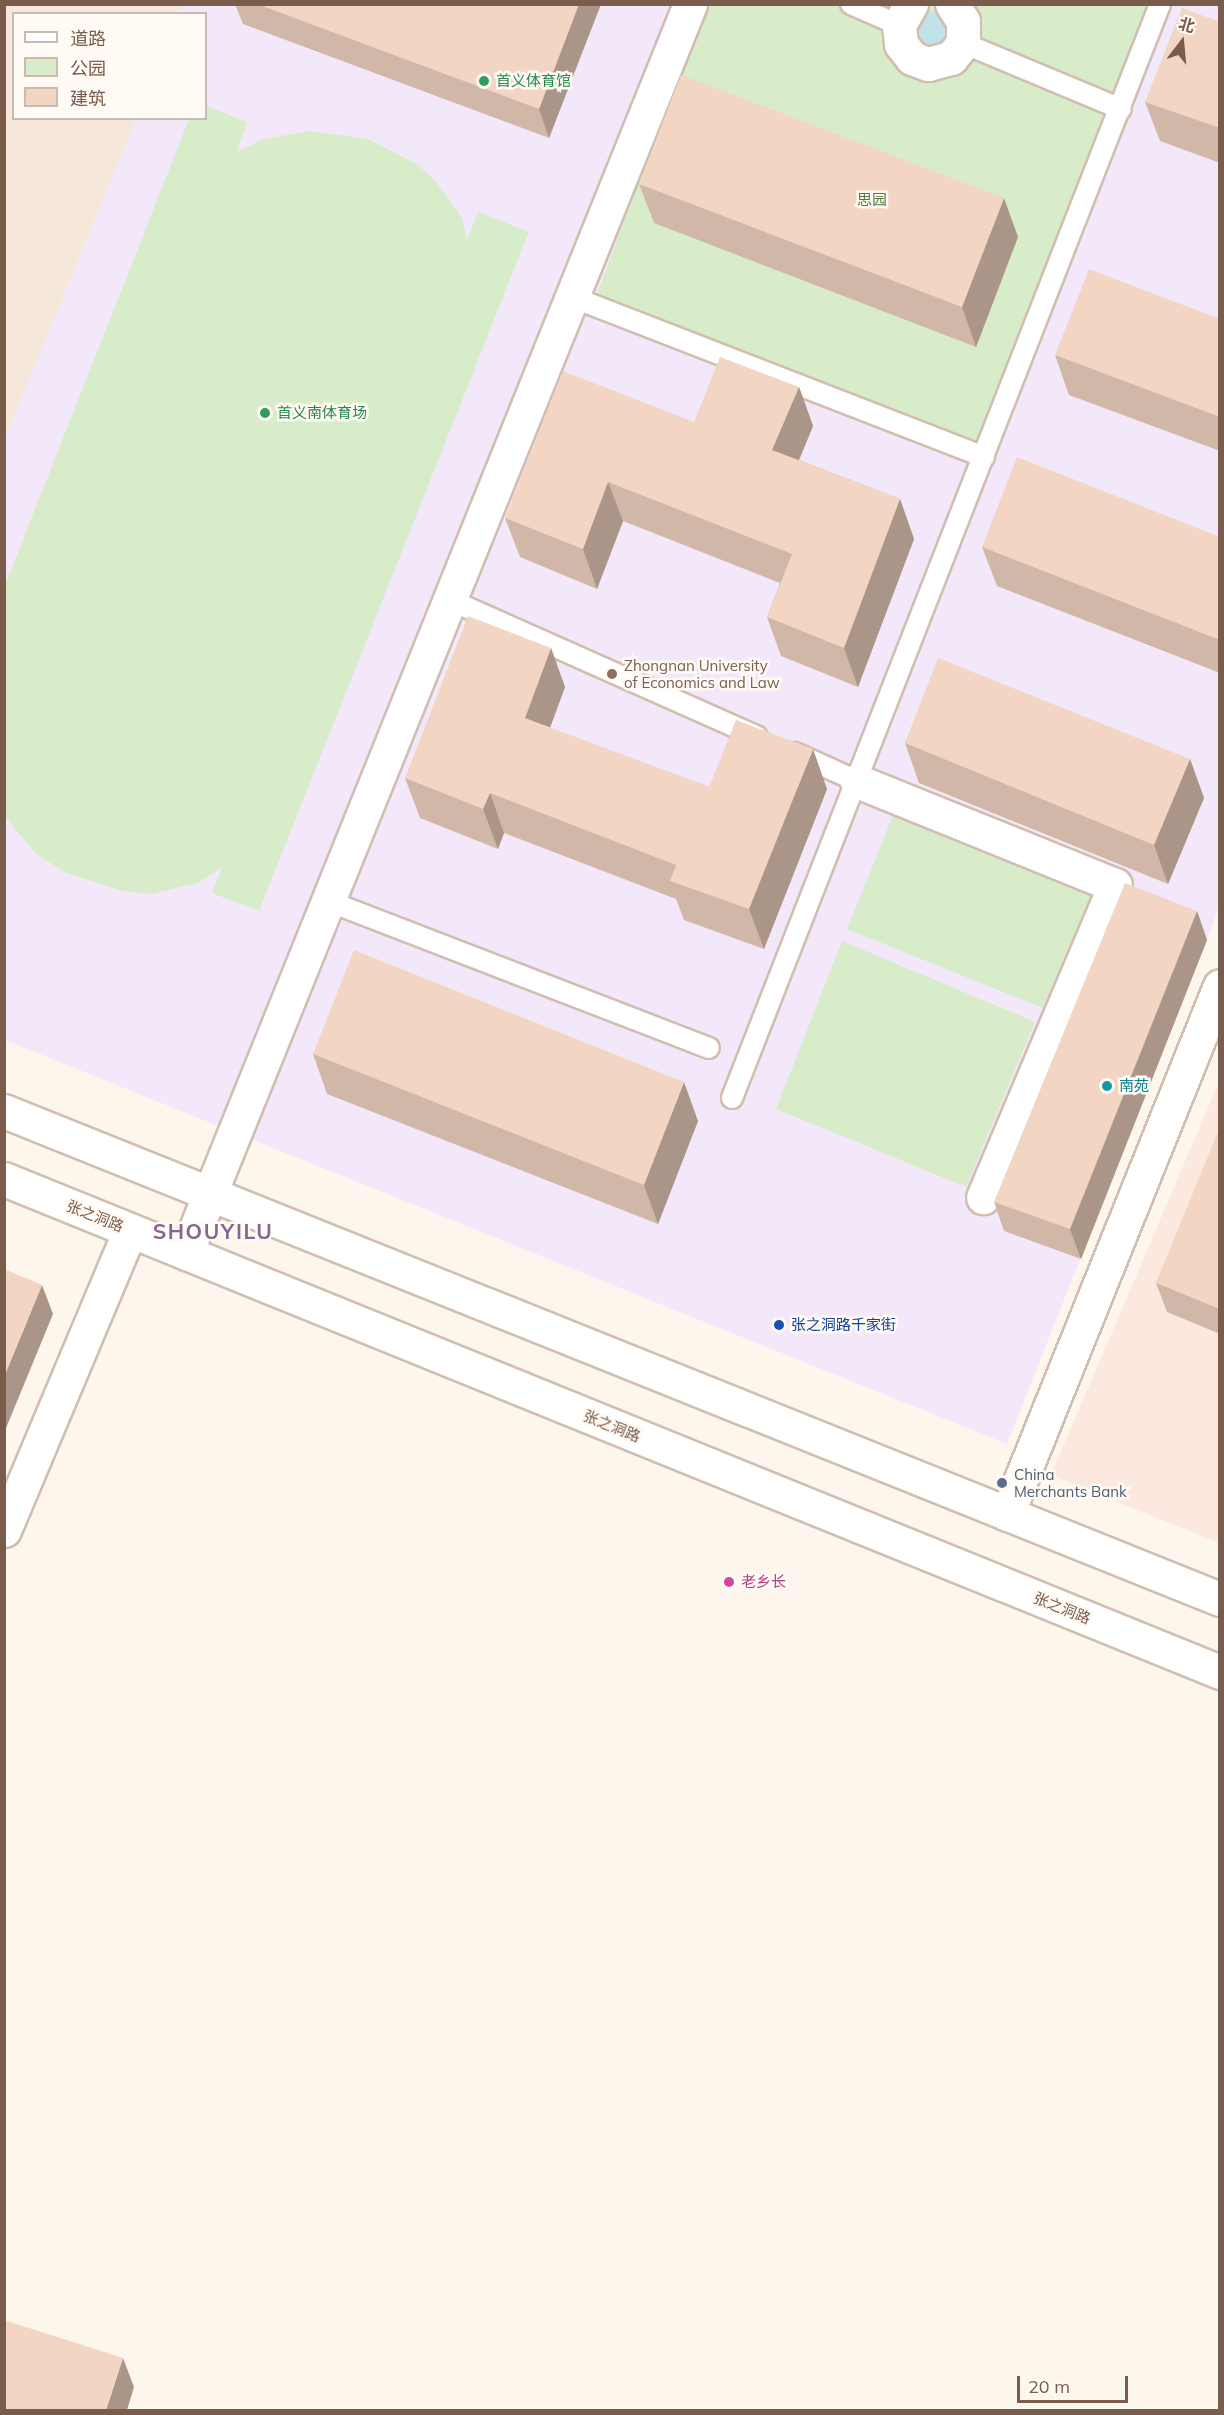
<!DOCTYPE html>
<meta charset="utf-8">
<style>
body{margin:0}
#map{position:relative;width:1224px;height:2415px;overflow:hidden;background:#fdf6ec;font-family:Mulish,"Noto Sans SC",sans-serif}
div>[style]{position:absolute}
.residential>*{inset:0;background:#f5e8da}
.commercial>*{inset:0;background:#fde8e0}
.education>*{inset:0;background:#f3e8fa}
.green>*{inset:0;background:#d8ecc9}
.water>*{inset:0;background:#bfe3e8}
.roads{filter:drop-shadow(2px 0 #d1beb0) drop-shadow(-2px 0 #d1beb0) drop-shadow(0 2px #d1beb0) drop-shadow(0 -2px #d1beb0)}
.lane>*{height:20px;margin:-10px;padding:0 10px;transform-origin:10px;border-radius:10px;background:#fff}
.street>*{height:33px;margin:-16.5px;padding:0 16.5px;transform-origin:16.5px;border-radius:16.5px;background:#fff}
.secondary>*{height:33px;margin:-16.5px;padding:0 16.5px;transform-origin:16.5px;border-radius:16.5px;background:#fff}
.wall>*{inset:0;background:#d1b7a8}
.shaded-wall>*{inset:0;background:#aa9588}
.building>*{inset:0;background:#f3d5c3}
.dots>*{width:16px;height:16px;translate:-50% -50%;box-sizing:border-box;border:3px solid #fffaf3;border-radius:50%}
span{translate:-50% -50%;white-space:nowrap;text-align:center;line-height:1.15;-webkit-text-stroke:5px #fffaf3;paint-order:stroke}
.leisure-label{font-size:15px;color:#27864d}
.left{translate:0 -50%;text-align:left}
.park-label{font-size:15px;color:#537a41}
.education-label{font-size:15px;color:#785e54}
.culture-label{font-size:15px;color:#0d838f}
.street-label{font-size:15px;color:#7a5c4d}
.transit-label{font-size:15px;color:#164399}
.service-label{font-size:15px;color:#4e5e75}
.hotel-label{font-size:15px;color:#b23c85}
.district-label{font-size:21px;color:#846695;font-weight:700;letter-spacing:1.5px}
.frame{position:absolute;inset:0;border:6px solid #7a5c4d;pointer-events:none}
.legend{position:absolute;left:12px;top:12px;width:195px;height:108px;box-sizing:border-box;background:#fffaf3;border:2px solid #cabbb1;margin:0;padding:8px 10px;list-style:none;font-size:18px;color:#7a5c4d}
.legend li{display:flex;align-items:center;gap:12px;height:30px}
.legend b{width:30px;border:2px solid #cabbb1}
.north{position:absolute;left:1152px;top:12px;width:60px;height:60px;-webkit-text-stroke:4px #fffaf3;paint-order:stroke;rotate:16deg;font-size:16px;font-weight:700;line-height:24px;text-align:center;color:#7a5c4d}
.north::after{content:'';display:block;margin:auto;width:21px;height:27px;background:#7a5c4d;clip-path:polygon(50% 0,100% 100%,50% 72%,0 100%)}
.scale{position:absolute;left:1017px;top:2376px;width:111px;height:27px;box-sizing:border-box;border:3px solid #7a5c4d;border-top:0;padding-left:8px;font-size:18px;line-height:21px;white-space:nowrap;color:#7a5c4d;-webkit-text-stroke:4px #fffaf3;paint-order:stroke}
</style>
<div id="map">
<div class="residential">
<div style="clip-path:polygon(5px 5px,182px 5px,178px 13px,14px 14px,14px 118px,136px 119px,5px 441px)"></div>
</div>
<div class="commercial">
<div style="clip-path:polygon(1219px 1082px,1219px 1543px,1051px 1475px)"></div>
</div>
<div class="education">
<div style="clip-path:polygon(182px 5px,1219px 5px,1219px 908px,1007px 1444px,5px 1040px,4px 441px,136px 119px,206px 118px,206px 14px,178px 13px)"></div>
</div>
<div class="green">
<div style="clip-path:polygon(704px 5px,1158px 5px,984px 457px,596px 297px)"></div>
<div style="clip-path:polygon(206px 106px,247px 122px,237px 152px,263px 139px,310px 131px,368px 139px,417px 164px,436px 182px,462px 217px,467px 240px,478px 212px,529px 232px,259px 911px,212px 893px,222px 867px,198px 883px,151px 894px,122px 891px,64px 872px,35px 853px,5px 816px,5px 585px,189px 119px,206px 118px)"></div>
<div style="clip-path:polygon(894px 813px,1092px 892px,1043px 1008px,847px 929px)"></div>
<div style="clip-path:polygon(842px 941px,1035px 1022px,966px 1187px,776px 1109px)"></div>
</div>
<div class="water">
<div style="clip-path:polygon(934px 12px,946px 18px,950px 43px,920px 49px,913px 25px,921px 15px)"></div>
</div>
<div class="roads">
<div class="lane">
<div style="left:851px;top:4px;width:52px;rotate:23.6deg"></div>
<div style="left:963px;top:43px;width:171px;rotate:22.7deg"></div>
<div style="left:572px;top:297px;width:442px;rotate:21.2deg"></div>
<div style="left:450px;top:600px;width:336px;rotate:24deg"></div>
<div style="left:795px;top:753px;width:68px;rotate:24.3deg"></div>
<div style="left:328px;top:901px;width:408px;rotate:21.1deg"></div>
<div style="left:732px;top:1098px;width:1175px;rotate:-68.63deg"></div>
</div>
<div class="street">
<div style="left:911px;top:4px;width:24px;rotate:120deg"></div>
<div style="left:899px;top:25px;width:19px;rotate:84deg"></div>
<div style="left:901px;top:44px;width:18px;rotate:52deg"></div>
<div style="left:912px;top:58px;width:17px;rotate:21deg"></div>
<div style="left:928px;top:64px;width:24px;rotate:-15deg"></div>
<div style="left:951px;top:58px;width:19px;rotate:-51deg"></div>
<div style="left:963px;top:43px;width:22px;rotate:-90deg"></div>
<div style="left:963px;top:21px;width:20px;rotate:-123deg"></div>
<div style="left:857px;top:781px;width:278px;rotate:22deg"></div>
<div style="left:1115px;top:885px;width:339px;rotate:112.9deg"></div>
<div style="left:186px;top:1253px;width:1347px;rotate:-68.02deg"></div>
<div style="left:1007px;top:1514px;width:569px;rotate:-68.03deg"></div>
<div style="left:4px;top:1530px;width:325px;rotate:-67.2deg"></div>
</div>
<div class="secondary">
<div style="left:4px;top:1111px;width:1310px;rotate:21.87deg"></div>
<div style="left:4px;top:1179px;width:1312px;rotate:22.07deg"></div>
</div>
</div>
<div class="wall">
<div style="clip-path:polygon(235px 4px,601px 4px,549px 138px,243px 24px)"></div>
<div style="clip-path:polygon(1220px 22px,1220px 163px,1160px 141px,1145px 102px)"></div>
<div style="clip-path:polygon(639px 184px,1018px 237px,976px 347px,654px 223px)"></div>
<div style="clip-path:polygon(1220px 319px,1220px 451px,1069px 395px,1055px 355px)"></div>
<div style="clip-path:polygon(799px 387px,813px 426px,799px 460px,900px 499px,914px 539px,858px 687px,781px 656px,767px 617px,780px 583px,623px 521px,597px 589px,520px 557px,505px 518px,694px 422px)"></div>
<div style="clip-path:polygon(1220px 537px,1220px 673px,997px 586px,982px 547px)"></div>
<div style="clip-path:polygon(551px 648px,565px 687px,550px 728px,709px 787px,827px 789px,764px 949px,684px 920px,676px 899px,504px 833px,498px 849px,420px 818px,405px 778px)"></div>
<div style="clip-path:polygon(905px 743px,1190px 759px,1204px 798px,1168px 884px,919px 783px)"></div>
<div style="clip-path:polygon(1197px 911px,1207px 940px,1081px 1259px,1004px 1231px,994px 1202px)"></div>
<div style="clip-path:polygon(313px 1054px,698px 1121px,658px 1224px,327px 1094px)"></div>
<div style="clip-path:polygon(1220px 1135px,1220px 1334px,1167px 1312px,1156px 1283px)"></div>
</div>
<div class="shaded-wall">
<div style="clip-path:polygon(579px 4px,601px 4px,549px 138px,539px 109px)"></div>
<div style="clip-path:polygon(1004px 198px,1018px 237px,976px 347px,962px 307px)"></div>
<div style="clip-path:polygon(799px 387px,813px 426px,787px 489px,772px 450px)"></div>
<div style="clip-path:polygon(608px 482px,623px 521px,597px 589px,583px 549px)"></div>
<div style="clip-path:polygon(900px 499px,914px 539px,858px 687px,844px 648px)"></div>
<div style="clip-path:polygon(551px 648px,565px 687px,539px 757px,525px 718px)"></div>
<div style="clip-path:polygon(813px 749px,827px 789px,764px 949px,749px 909px)"></div>
<div style="clip-path:polygon(1190px 759px,1204px 798px,1168px 884px,1154px 845px)"></div>
<div style="clip-path:polygon(490px 793px,504px 833px,498px 849px,483px 809px)"></div>
<div style="clip-path:polygon(1197px 911px,1207px 940px,1081px 1259px,1070px 1229px)"></div>
<div style="clip-path:polygon(684px 1082px,698px 1121px,658px 1224px,644px 1185px)"></div>
<div style="clip-path:polygon(42px 1285px,53px 1314px,4px 1433px,4px 1377px)"></div>
<div style="clip-path:polygon(123px 2358px,134px 2387px,127px 2410px,106px 2410px)"></div>
</div>
<div class="building">
<div style="clip-path:polygon(257px 4px,579px 4px,539px 109px)"></div>
<div style="clip-path:polygon(1182px 8px,1220px 22px,1220px 128px,1145px 102px)"></div>
<div style="clip-path:polygon(681px 75px,1004px 198px,962px 307px,639px 184px)"></div>
<div style="clip-path:polygon(1089px 269px,1220px 319px,1220px 417px,1055px 355px)"></div>
<div style="clip-path:polygon(720px 357px,799px 387px,772px 450px,900px 499px,844px 648px,767px 617px,792px 554px,608px 482px,583px 549px,505px 518px,563px 371px,694px 422px)"></div>
<div style="clip-path:polygon(1017px 457px,1220px 537px,1220px 640px,982px 547px)"></div>
<div style="clip-path:polygon(468px 616px,551px 648px,525px 718px,709px 787px,736px 720px,813px 749px,749px 909px,670px 881px,676px 865px,490px 793px,483px 809px,405px 778px)"></div>
<div style="clip-path:polygon(938px 658px,1190px 759px,1154px 845px,905px 743px)"></div>
<div style="clip-path:polygon(1125px 883px,1197px 911px,1070px 1229px,994px 1202px)"></div>
<div style="clip-path:polygon(354px 950px,684px 1082px,644px 1185px,313px 1054px)"></div>
<div style="clip-path:polygon(1217px 1134px,1220px 1135px,1220px 1309px,1156px 1283px)"></div>
<div style="clip-path:polygon(4px 1269px,42px 1285px,4px 1377px)"></div>
<div style="clip-path:polygon(4px 2320px,123px 2358px,106px 2410px,4px 2410px)"></div>
</div>
<div class="dots">
<div style="left:484px;top:81px;background:#2e9e5b"></div>
<div style="left:265px;top:413px;background:#2e9e5b"></div>
<div style="left:612px;top:674px;background:#8d6e63"></div>
<div style="left:1107px;top:1086px;background:#0f9aa8"></div>
<div style="left:779px;top:1325px;background:#1a4fb4"></div>
<div style="left:1002px;top:1483px;background:#5c6f8a"></div>
<div style="left:729px;top:1582px;background:#d1479c"></div>
</div>
<div class="leisure-label">
<span class="left" style="left:496px;top:81px">首义体育馆</span>
<span class="left" style="left:277px;top:413px">首义南体育场</span>
</div>
<div class="park-label">
<span style="left:872px;top:200px">思园</span>
</div>
<div class="education-label">
<span class="left" style="left:624px;top:674px">Zhongnan University<br>of Economics and Law</span>
</div>
<div class="culture-label">
<span class="left" style="left:1119px;top:1086px">南苑</span>
</div>
<div class="street-label">
<span style="left:95px;top:1216px;rotate:22deg">张之洞路</span>
<span style="left:612px;top:1426px;rotate:22deg">张之洞路</span>
<span style="left:1062px;top:1608px;rotate:22deg">张之洞路</span>
</div>
<div class="transit-label">
<span class="left" style="left:791px;top:1325px">张之洞路千家街</span>
</div>
<div class="service-label">
<span class="left" style="left:1014px;top:1483px">China<br>Merchants Bank</span>
</div>
<div class="hotel-label">
<span class="left" style="left:741px;top:1582px">老乡长</span>
</div>
<div class="district-label">
<span style="left:213px;top:1231px">SHOUYILU</span>
</div>
<div class="frame"></div>
<ul class="legend">
<li><b style="height:8px;background:#fff"></b>道路</li>
<li><b style="height:16px;background:#d8ecc9"></b>公园</li>
<li><b style="height:16px;background:#f3d5c3"></b>建筑</li>
</ul>
<div class="north">北</div>
<div class="scale">20 m</div>
</div>
